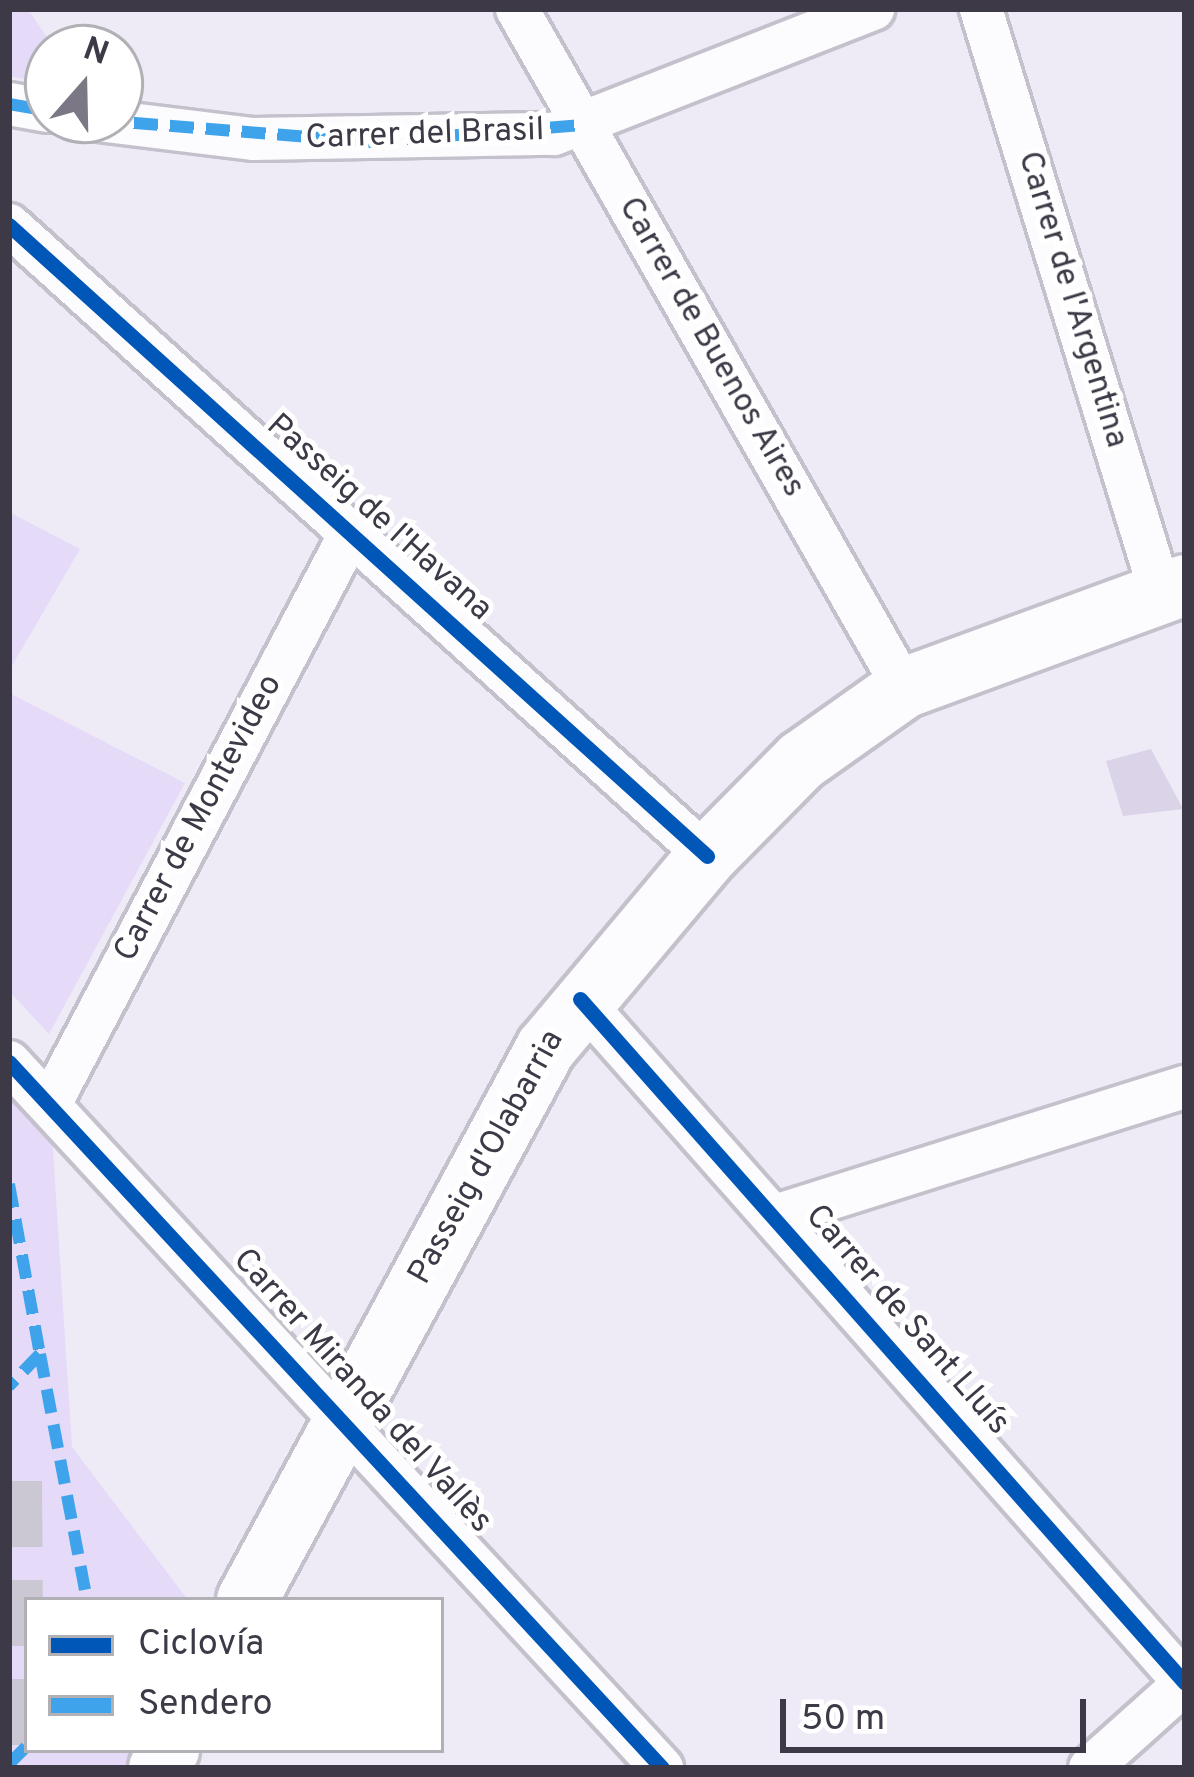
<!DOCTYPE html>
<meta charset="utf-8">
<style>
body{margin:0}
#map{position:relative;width:1194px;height:1777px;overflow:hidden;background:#eeeaf6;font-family:Overpass,sans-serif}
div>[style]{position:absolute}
.green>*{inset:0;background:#e5dbf8}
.building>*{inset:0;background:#dbd3e8}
.highway-tunnel>*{height:66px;margin-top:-33px;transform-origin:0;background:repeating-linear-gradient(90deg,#cbc7d3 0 66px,transparent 0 99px)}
.roads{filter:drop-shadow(3px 0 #c5c1cc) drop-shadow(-3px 0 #c5c1cc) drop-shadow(0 3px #c5c1cc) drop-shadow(0 -3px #c5c1cc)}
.street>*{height:42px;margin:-21px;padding:0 21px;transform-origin:21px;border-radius:21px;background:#fcfcfe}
.secondary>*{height:60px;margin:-30px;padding:0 30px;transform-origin:30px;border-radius:30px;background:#fcfcfe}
.quiet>*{height:12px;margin-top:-6px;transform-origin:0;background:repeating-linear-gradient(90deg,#3fa3ec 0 24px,transparent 0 36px)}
.cycleway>*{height:15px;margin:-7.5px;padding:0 7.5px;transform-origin:7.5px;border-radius:7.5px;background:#0057b8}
span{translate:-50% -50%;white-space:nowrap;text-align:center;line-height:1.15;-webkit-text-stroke:10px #fff;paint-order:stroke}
.street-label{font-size:33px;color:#3d3946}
.frame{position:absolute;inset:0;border:12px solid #3d3946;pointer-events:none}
.legend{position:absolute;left:24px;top:1597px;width:420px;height:156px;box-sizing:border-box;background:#fff;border:3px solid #b1b0b5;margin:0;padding:15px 21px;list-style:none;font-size:36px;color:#3d3946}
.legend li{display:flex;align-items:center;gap:24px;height:60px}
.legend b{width:60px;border:3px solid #b1b0b5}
.north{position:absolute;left:24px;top:24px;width:120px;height:120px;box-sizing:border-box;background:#fff;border:3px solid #b1b0b5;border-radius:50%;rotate:20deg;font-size:33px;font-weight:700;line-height:48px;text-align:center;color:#3d3946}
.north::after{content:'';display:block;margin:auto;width:42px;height:54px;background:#7b7784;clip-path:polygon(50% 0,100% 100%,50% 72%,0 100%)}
.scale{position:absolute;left:780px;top:1699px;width:306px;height:54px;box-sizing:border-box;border:6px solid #3d3946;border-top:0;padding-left:15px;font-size:36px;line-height:42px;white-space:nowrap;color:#3d3946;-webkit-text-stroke:9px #fff;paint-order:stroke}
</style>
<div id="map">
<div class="green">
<div style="clip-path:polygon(9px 9px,28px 9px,54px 48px,48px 84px,9px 76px)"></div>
<div style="clip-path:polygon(9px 512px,80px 549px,9px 671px)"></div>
<div style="clip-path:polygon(9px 693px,185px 783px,49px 1034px,9px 991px)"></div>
<div style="clip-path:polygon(9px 1062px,50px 1104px,72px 1447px,188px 1600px,27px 1600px,27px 1750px,169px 1750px,159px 1768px,9px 1768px)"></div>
</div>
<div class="building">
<div style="clip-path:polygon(1151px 749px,1183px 809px,1123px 816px,1106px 761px)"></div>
</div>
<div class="highway-tunnel">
<div style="left:9px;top:1481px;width:287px;rotate:89.6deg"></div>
</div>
<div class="roads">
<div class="street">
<div style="left:517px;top:9px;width:782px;rotate:60.32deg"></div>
<div style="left:981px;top:9px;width:609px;rotate:72.9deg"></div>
<div style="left:9px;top:104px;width:40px;rotate:10deg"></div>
<div style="left:98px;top:120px;width:156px;rotate:7deg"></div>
<div style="left:253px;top:139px;width:301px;rotate:-1deg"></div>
<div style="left:554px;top:134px;width:343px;rotate:-21.4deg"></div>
<div style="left:9px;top:225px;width:941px;rotate:42.11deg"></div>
<div style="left:580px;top:999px;width:913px;rotate:48.51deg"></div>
<div style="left:9px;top:1062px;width:962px;rotate:47.23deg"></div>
<div style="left:50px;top:1104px;width:644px;rotate:-62.24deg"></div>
<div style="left:775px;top:1216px;width:430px;rotate:-17.5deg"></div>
<div style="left:1090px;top:1768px;width:127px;rotate:-41.8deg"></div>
</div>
<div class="secondary">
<div style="left:247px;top:1600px;width:628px;rotate:-61.56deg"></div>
<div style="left:546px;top:1048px;width:251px;rotate:-50deg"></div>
<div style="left:707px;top:856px;width:134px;rotate:-45.3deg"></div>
<div style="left:801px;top:761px;width:126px;rotate:-35.3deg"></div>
<div style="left:904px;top:688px;width:299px;rotate:-20.1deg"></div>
<div style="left:159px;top:1768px;width:21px;rotate:-61deg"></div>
</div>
</div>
<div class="quiet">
<div style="left:9px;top:104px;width:40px;rotate:10deg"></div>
<div style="left:98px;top:120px;width:274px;rotate:4.6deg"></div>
<div style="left:371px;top:142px;width:212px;rotate:-4.6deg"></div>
<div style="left:9px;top:1184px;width:173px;rotate:79.7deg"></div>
<div style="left:40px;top:1354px;width:45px;rotate:134.1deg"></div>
<div style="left:40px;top:1354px;width:250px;rotate:79.2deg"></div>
<div style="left:9px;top:1764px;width:25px;rotate:-45deg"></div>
</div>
<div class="cycleway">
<div style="left:9px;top:225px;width:941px;rotate:42.11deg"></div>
<div style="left:580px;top:999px;width:913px;rotate:48.51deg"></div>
<div style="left:9px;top:1062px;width:962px;rotate:47.23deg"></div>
</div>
<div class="street-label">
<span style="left:425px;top:136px;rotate:-2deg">Carrer del Brasil</span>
<span style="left:1071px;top:300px;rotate:73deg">Carrer de l'Argentina</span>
<span style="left:710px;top:348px;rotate:60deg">Carrer de Buenos Aires</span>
<span style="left:378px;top:519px;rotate:42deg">Passeig de l'Havana</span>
<span style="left:200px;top:819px;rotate:-62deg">Carrer de Montevideo</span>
<span style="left:488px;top:1158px;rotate:-61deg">Passeig d'Olabarria</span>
<span style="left:906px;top:1321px;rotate:49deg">Carrer de Sant Lluís</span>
<span style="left:361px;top:1392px;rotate:48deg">Carrer Miranda del Vallès</span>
</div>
<div class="frame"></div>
<ul class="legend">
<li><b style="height:15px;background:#0057b8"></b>Ciclovía</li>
<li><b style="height:15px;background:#3fa3ec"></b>Sendero</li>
</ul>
<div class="north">N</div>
<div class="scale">50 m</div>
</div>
